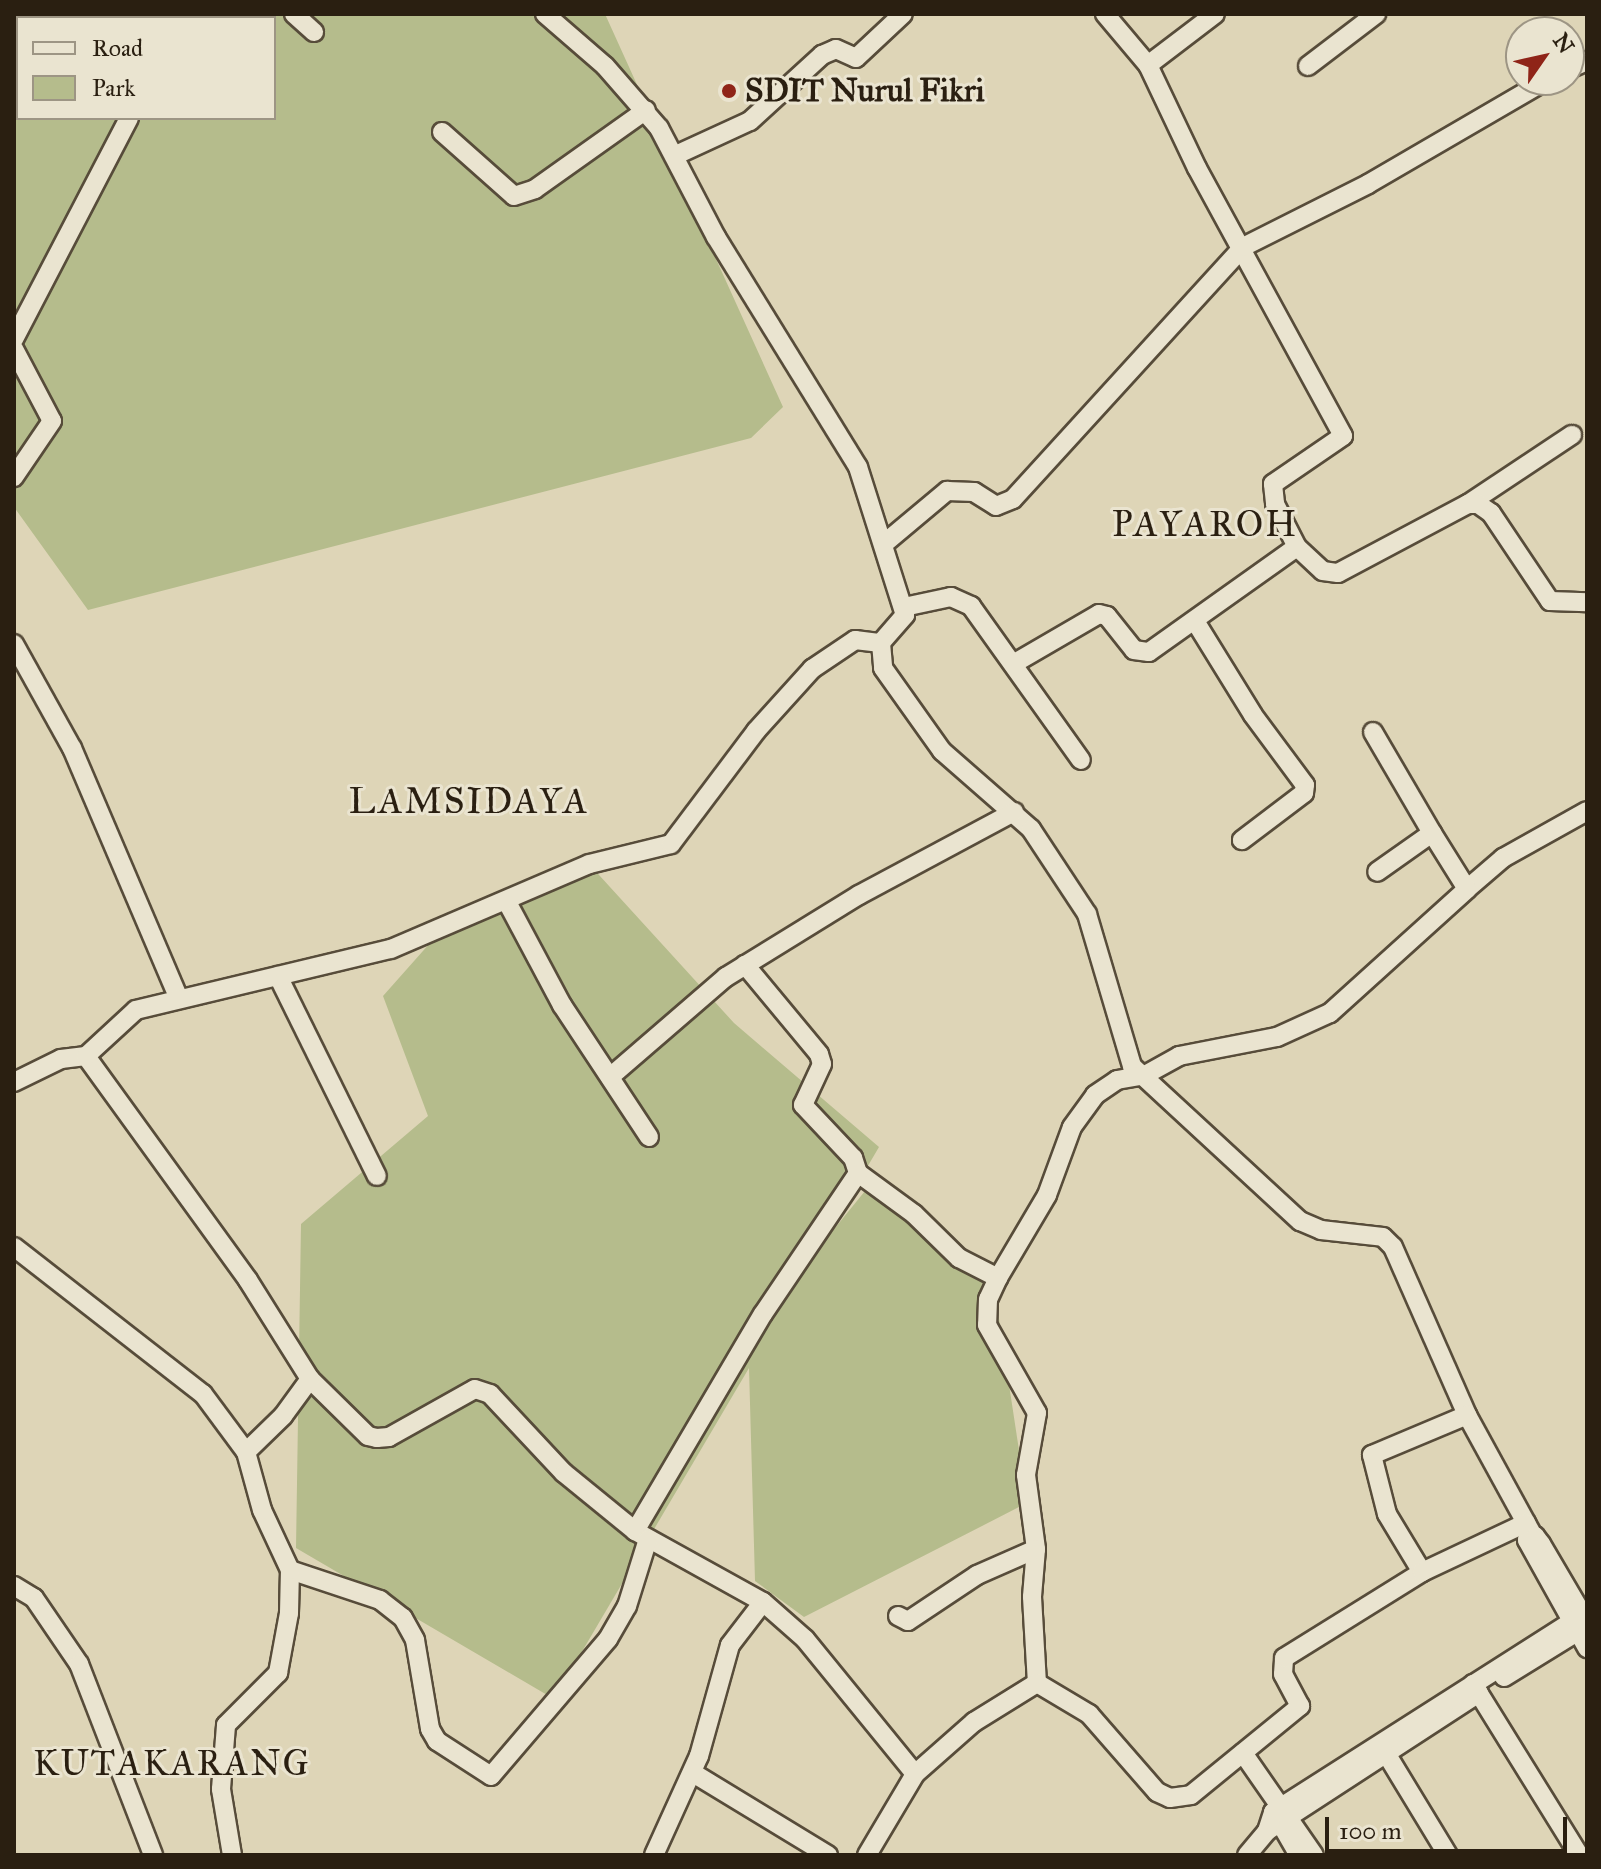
<!DOCTYPE html>
<style>
body{margin:0}
#map{position:relative;width:1601px;height:1869px;overflow:hidden;background:#ded5b7;font-family:"IM FELL Great Primer",serif}
div>[style]{position:absolute}
.green>*{inset:0;background:#b5bc8c}
.roads{filter:drop-shadow(2px 0 #574c3a) drop-shadow(-2px 0 #574c3a) drop-shadow(0 2px #574c3a) drop-shadow(0 -2px #574c3a)}
.minor>*{height:18px;margin:-9px;padding:0 9px;transform-origin:9px;border-radius:9px;background:#eae4d0}
.dots>*{width:22px;height:22px;translate:-50% -50%;box-sizing:border-box;border:4px solid #eae4d0;border-radius:50%}
span{translate:-50% -50%;white-space:nowrap;text-align:center;line-height:1.15;-webkit-text-stroke:6px #eae4d0;paint-order:stroke}
.poi-label{font-size:32px;color:#2a1f11;font-weight:700}
.left{translate:0 -50%;text-align:left}
.quarter-label{font-size:36px;color:#2a1f11;letter-spacing:2px}
.frame{position:absolute;inset:0;border:16px solid #2a1f11;pointer-events:none}
.legend{position:absolute;left:16px;top:16px;width:260px;height:104px;box-sizing:border-box;background:#eae4d0;border:2px solid #9d9584;margin:0;padding:10px 14px;list-style:none;font-size:24px;color:#2a1f11}
.legend li{display:flex;align-items:center;gap:16px;height:40px}
.legend b{width:40px;border:2px solid #9d9584}
.north{position:absolute;left:1505px;top:16px;width:80px;height:80px;box-sizing:border-box;background:#eae4d0;border:2px solid #9d9584;border-radius:50%;rotate:56deg;font-size:22px;font-weight:700;line-height:32px;text-align:center;color:#2a1f11}
.north::after{content:'';display:block;margin:auto;width:28px;height:36px;background:#8f2418;clip-path:polygon(50% 0,100% 100%,50% 72%,0 100%)}
.scale{position:absolute;left:1325px;top:1817px;width:242px;height:36px;box-sizing:border-box;border:4px solid #2a1f11;border-top:0;padding-left:10px;font-size:24px;line-height:28px;white-space:nowrap;color:#2a1f11;-webkit-text-stroke:6px #eae4d0;paint-order:stroke}
</style>
<div id="map">
<div class="green">
<div style="clip-path:polygon(evenodd,14px 14px,605px 14px,783px 407px,751px 438px,88px 610px,14px 507px,14px 14px,18px 18px,274px 18px,274px 118px,18px 118px,18px 18px)"></div>
<div style="clip-path:polygon(589px 864px,734px 1023px,879px 1147px,822px 1244px,865px 1191px,993px 1279px,1027px 1503px,804px 1617px,755px 1581px,749px 1368px,554px 1699px,296px 1548px,301px 1224px,428px 1116px,383px 996px,446px 925px)"></div>
</div>
<div class="roads">
<div class="minor">
<div style="left:294px;top:14px;width:27px;rotate:42deg"></div>
<div style="left:545px;top:14px;width:79px;rotate:40.9deg"></div>
<div style="left:605px;top:66px;width:82px;rotate:48.9deg"></div>
<div style="left:659px;top:128px;width:123px;rotate:62.4deg"></div>
<div style="left:716px;top:237px;width:270px;rotate:58.3deg"></div>
<div style="left:858px;top:467px;width:155px;rotate:72.4deg"></div>
<div style="left:905px;top:615px;width:37px;rotate:131deg"></div>
<div style="left:881px;top:643px;width:25px;rotate:85deg"></div>
<div style="left:883px;top:668px;width:102px;rotate:54.6deg"></div>
<div style="left:942px;top:751px;width:118px;rotate:41.2deg"></div>
<div style="left:1031px;top:829px;width:102px;rotate:56.6deg"></div>
<div style="left:1087px;top:914px;width:159px;rotate:73.5deg"></div>
<div style="left:1132px;top:1066px;width:229px;rotate:42.7deg"></div>
<div style="left:1300px;top:1221px;width:23px;rotate:23deg"></div>
<div style="left:1321px;top:1230px;width:62px;rotate:6.4deg"></div>
<div style="left:1383px;top:1237px;width:14px;rotate:45deg"></div>
<div style="left:1393px;top:1247px;width:184px;rotate:66.2deg"></div>
<div style="left:1467px;top:1415px;width:144px;rotate:61.3deg"></div>
<div style="left:1105px;top:14px;width:67px;rotate:49.9deg"></div>
<div style="left:1148px;top:65px;width:84px;rotate:-37.3deg"></div>
<div style="left:181px;top:18px;width:4px;rotate:-63deg"></div>
<div style="left:1148px;top:65px;width:114px;rotate:64.6deg"></div>
<div style="left:1197px;top:168px;width:305px;rotate:61.4deg"></div>
<div style="left:1343px;top:436px;width:85px;rotate:145.6deg"></div>
<div style="left:1273px;top:484px;width:20px;rotate:84deg"></div>
<div style="left:1275px;top:504px;width:48px;rotate:62.9deg"></div>
<div style="left:1308px;top:66px;width:86px;rotate:-37.4deg"></div>
<div style="left:1569px;top:69px;width:20px;rotate:-24deg"></div>
<div style="left:442px;top:132px;width:96px;rotate:41.6deg"></div>
<div style="left:514px;top:196px;width:22px;rotate:-18deg"></div>
<div style="left:535px;top:189px;width:136px;rotate:-35.4deg"></div>
<div style="left:676px;top:155px;width:81px;rotate:-24.7deg"></div>
<div style="left:750px;top:121px;width:98px;rotate:-42.5deg"></div>
<div style="left:822px;top:55px;width:15px;rotate:-23deg"></div>
<div style="left:836px;top:49px;width:22px;rotate:24deg"></div>
<div style="left:856px;top:58px;width:64px;rotate:-43.1deg"></div>
<div style="left:14px;top:339px;width:249px;rotate:-62.5deg"></div>
<div style="left:14px;top:349px;width:81px;rotate:62.2deg"></div>
<div style="left:52px;top:421px;width:68px;rotate:124.2deg"></div>
<div style="left:1468px;top:504px;width:125px;rotate:-33.6deg"></div>
<div style="left:886px;top:542px;width:80px;rotate:-39.9deg"></div>
<div style="left:947px;top:491px;width:27px;rotate:2deg"></div>
<div style="left:974px;top:492px;width:26px;rotate:32deg"></div>
<div style="left:996px;top:506px;width:18px;rotate:-22deg"></div>
<div style="left:1013px;top:499px;width:341px;rotate:-47.6deg"></div>
<div style="left:1243px;top:247px;width:140px;rotate:-26.7deg"></div>
<div style="left:1368px;top:184px;width:207px;rotate:-30.2deg"></div>
<div style="left:905px;top:615px;width:8px;rotate:-97deg"></div>
<div style="left:904px;top:607px;width:48px;rotate:-12deg"></div>
<div style="left:951px;top:597px;width:22px;rotate:24deg"></div>
<div style="left:971px;top:606px;width:189px;rotate:54.5deg"></div>
<div style="left:1195px;top:621px;width:110px;rotate:58.3deg"></div>
<div style="left:1253px;top:715px;width:87px;rotate:53.4deg"></div>
<div style="left:1305px;top:785px;width:8px;rotate:97deg"></div>
<div style="left:1304px;top:793px;width:78px;rotate:142.8deg"></div>
<div style="left:14px;top:644px;width:119px;rotate:60.9deg"></div>
<div style="left:72px;top:748px;width:270px;rotate:66.9deg"></div>
<div style="left:1013px;top:664px;width:99px;rotate:-30.2deg"></div>
<div style="left:1099px;top:614px;width:8px;rotate:14deg"></div>
<div style="left:1107px;top:616px;width:43px;rotate:51.5deg"></div>
<div style="left:1134px;top:650px;width:15px;rotate:8deg"></div>
<div style="left:1149px;top:652px;width:181px;rotate:-35.4deg"></div>
<div style="left:1297px;top:547px;width:35px;rotate:43deg"></div>
<div style="left:1323px;top:571px;width:15px;rotate:8deg"></div>
<div style="left:1338px;top:573px;width:147px;rotate:-28deg"></div>
<div style="left:1468px;top:504px;width:10px"></div>
<div style="left:1478px;top:504px;width:16px;rotate:35deg"></div>
<div style="left:1491px;top:513px;width:106px;rotate:56.2deg"></div>
<div style="left:1550px;top:601px;width:37px;rotate:2deg"></div>
<div style="left:1373px;top:732px;width:117px;rotate:59.7deg"></div>
<div style="left:1467px;top:889px;width:48px;rotate:-40.7deg"></div>
<div style="left:1503px;top:858px;width:96px;rotate:-29.2deg"></div>
<div style="left:507px;top:902px;width:117px;rotate:61.9deg"></div>
<div style="left:562px;top:1005px;width:158px;rotate:56.6deg"></div>
<div style="left:278px;top:976px;width:223px;rotate:63.7deg"></div>
<div style="left:610px;top:1077px;width:153px;rotate:-40.8deg"></div>
<div style="left:726px;top:977px;width:156px;rotate:-31.7deg"></div>
<div style="left:859px;top:895px;width:176px;rotate:-28.2deg"></div>
<div style="left:14px;top:1082px;width:52px;rotate:-26.1deg"></div>
<div style="left:61px;top:1059px;width:25px;rotate:-7deg"></div>
<div style="left:858px;top:1173px;width:69px;rotate:36.2deg"></div>
<div style="left:914px;top:1214px;width:63px;rotate:44.4deg"></div>
<div style="left:959px;top:1258px;width:44px;rotate:27.1deg"></div>
<div style="left:998px;top:1278px;width:96px;rotate:-59.4deg"></div>
<div style="left:1047px;top:1195px;width:72px;rotate:-69.8deg"></div>
<div style="left:1072px;top:1127px;width:39px;rotate:-54deg"></div>
<div style="left:1095px;top:1095px;width:27px;rotate:-34deg"></div>
<div style="left:1117px;top:1080px;width:28px;rotate:-10deg"></div>
<div style="left:1145px;top:1075px;width:39px;rotate:-29deg"></div>
<div style="left:1179px;top:1056px;width:100px;rotate:-11deg"></div>
<div style="left:1277px;top:1037px;width:58px;rotate:-24.4deg"></div>
<div style="left:1330px;top:1013px;width:185px;rotate:-42.1deg"></div>
<div style="left:1467px;top:889px;width:66px;rotate:-122deg"></div>
<div style="left:1432px;top:833px;width:67px;rotate:144.7deg"></div>
<div style="left:14px;top:1247px;width:239px;rotate:37.9deg"></div>
<div style="left:203px;top:1394px;width:72px;rotate:53.4deg"></div>
<div style="left:998px;top:1278px;width:23px;rotate:115deg"></div>
<div style="left:988px;top:1299px;width:26px;rotate:92deg"></div>
<div style="left:987px;top:1325px;width:101px;rotate:60.4deg"></div>
<div style="left:1037px;top:1413px;width:63px;rotate:100.1deg"></div>
<div style="left:1026px;top:1475px;width:75px;rotate:82.3deg"></div>
<div style="left:1036px;top:1549px;width:48px;rotate:94.8deg"></div>
<div style="left:1032px;top:1597px;width:86px;rotate:86.7deg"></div>
<div style="left:310px;top:1379px;width:81px;rotate:44.5deg"></div>
<div style="left:368px;top:1436px;width:9px;rotate:13deg"></div>
<div style="left:377px;top:1438px;width:12px;rotate:-5deg"></div>
<div style="left:389px;top:1437px;width:98px;rotate:-29.2deg"></div>
<div style="left:475px;top:1389px;width:16px;rotate:18deg"></div>
<div style="left:490px;top:1394px;width:108px;rotate:46.9deg"></div>
<div style="left:564px;top:1473px;width:92px;rotate:39.2deg"></div>
<div style="left:635px;top:1531px;width:146px;rotate:29deg"></div>
<div style="left:763px;top:1602px;width:56px;rotate:41.4deg"></div>
<div style="left:805px;top:1639px;width:174px;rotate:50.8deg"></div>
<div style="left:635px;top:1531px;width:252px;rotate:-59.5deg"></div>
<div style="left:763px;top:1314px;width:170px;rotate:-56deg"></div>
<div style="left:858px;top:1173px;width:16px;rotate:-108deg"></div>
<div style="left:853px;top:1158px;width:73px;rotate:-133.3deg"></div>
<div style="left:803px;top:1105px;width:45px;rotate:-65.1deg"></div>
<div style="left:822px;top:1064px;width:10px;rotate:-107deg"></div>
<div style="left:819px;top:1054px;width:116px;rotate:-129.7deg"></div>
<div style="left:290px;top:1570px;width:95px;rotate:18.4deg"></div>
<div style="left:380px;top:1600px;width:29px;rotate:38deg"></div>
<div style="left:403px;top:1618px;width:25px;rotate:61deg"></div>
<div style="left:415px;top:1640px;width:90px;rotate:80.4deg"></div>
<div style="left:430px;top:1729px;width:14px;rotate:60deg"></div>
<div style="left:437px;top:1741px;width:64px;rotate:32.9deg"></div>
<div style="left:491px;top:1776px;width:180px;rotate:-49.5deg"></div>
<div style="left:608px;top:1639px;width:38px;rotate:-60deg"></div>
<div style="left:627px;top:1606px;width:70px;rotate:-72.6deg"></div>
<div style="left:1422px;top:1572px;width:68px;rotate:-121.1deg"></div>
<div style="left:1387px;top:1514px;width:61px;rotate:-104.3deg"></div>
<div style="left:1372px;top:1455px;width:103px;rotate:-22.8deg"></div>
<div style="left:14px;top:1586px;width:23px;rotate:31deg"></div>
<div style="left:34px;top:1598px;width:80px;rotate:55.7deg"></div>
<div style="left:79px;top:1664px;width:205px;rotate:68.8deg"></div>
<div style="left:898px;top:1616px;width:11px;rotate:27deg"></div>
<div style="left:908px;top:1621px;width:83px;rotate:-33.7deg"></div>
<div style="left:977px;top:1575px;width:64px;rotate:-23.8deg"></div>
<div style="left:1587px;top:1622px;width:91px;rotate:-120.5deg"></div>
<div style="left:1541px;top:1544px;width:10px;rotate:-127deg"></div>
<div style="left:1535px;top:1536px;width:5px;rotate:79deg"></div>
<div style="left:1536px;top:1541px;width:9px;rotate:-174deg"></div>
<div style="left:1527px;top:1540px;width:124px;rotate:60.9deg"></div>
<div style="left:1504px;top:1677px;width:97px;rotate:-31.6deg"></div>
<div style="left:1473px;top:1684px;width:201px;rotate:58.2deg"></div>
<div style="left:1381px;top:1745px;width:129px;rotate:58.7deg"></div>
<div style="left:1243px;top:1753px;width:124px;rotate:55.2deg"></div>
<div style="left:693px;top:1773px;width:158px;rotate:31.3deg"></div>
<div style="left:1282px;top:1826px;width:34px;rotate:60deg"></div>
<div style="left:1267px;top:1831px;width:253px;rotate:-33.1deg"></div>
<div style="left:232px;top:1855px;width:67px;rotate:-99.5deg"></div>
<div style="left:221px;top:1789px;width:64px;rotate:-85.5deg"></div>
<div style="left:226px;top:1725px;width:74px;rotate:-45deg"></div>
<div style="left:278px;top:1673px;width:61px;rotate:-79.6deg"></div>
<div style="left:289px;top:1613px;width:43px;rotate:-88.7deg"></div>
<div style="left:290px;top:1570px;width:66px;rotate:-115deg"></div>
<div style="left:262px;top:1510px;width:60px;rotate:-105.4deg"></div>
<div style="left:246px;top:1452px;width:52px;rotate:-44.2deg"></div>
<div style="left:283px;top:1416px;width:46px;rotate:-53.9deg"></div>
<div style="left:310px;top:1379px;width:117px;rotate:-122.1deg"></div>
<div style="left:248px;top:1280px;width:276px;rotate:-125.9deg"></div>
<div style="left:86px;top:1056px;width:68px;rotate:-42.6deg"></div>
<div style="left:136px;top:1010px;width:262px;rotate:-13.5deg"></div>
<div style="left:391px;top:949px;width:215px;rotate:-23.2deg"></div>
<div style="left:589px;top:864px;width:84px;rotate:-13.7deg"></div>
<div style="left:671px;top:844px;width:141px;rotate:-53deg"></div>
<div style="left:756px;top:731px;width:84px;rotate:-47.9deg"></div>
<div style="left:812px;top:669px;width:52px;rotate:-34deg"></div>
<div style="left:855px;top:640px;width:26px;rotate:7deg"></div>
<div style="left:654px;top:1855px;width:109px;rotate:-65.6deg"></div>
<div style="left:699px;top:1756px;width:115px;rotate:-74.4deg"></div>
<div style="left:730px;top:1645px;width:54px;rotate:-52.5deg"></div>
<div style="left:867px;top:1855px;width:94px;rotate:-59.3deg"></div>
<div style="left:915px;top:1774px;width:79px;rotate:-41.4deg"></div>
<div style="left:974px;top:1722px;width:74px;rotate:-31.8deg"></div>
<div style="left:1037px;top:1683px;width:61px;rotate:30.8deg"></div>
<div style="left:1089px;top:1714px;width:103px;rotate:48.9deg"></div>
<div style="left:1157px;top:1792px;width:14px;rotate:25deg"></div>
<div style="left:1170px;top:1798px;width:21px;rotate:-8deg"></div>
<div style="left:1191px;top:1795px;width:141px;rotate:-39.2deg"></div>
<div style="left:1300px;top:1706px;width:36px;rotate:-118deg"></div>
<div style="left:1283px;top:1674px;width:16px;rotate:-86deg"></div>
<div style="left:1284px;top:1658px;width:163px;rotate:-31.9deg"></div>
<div style="left:1422px;top:1572px;width:115px;rotate:-25.2deg"></div>
<div style="left:1247px;top:1855px;width:31px;rotate:-50deg"></div>
<div style="left:1267px;top:1831px;width:20px;rotate:-72deg"></div>
<div style="left:1273px;top:1812px;width:372px;rotate:-32.5deg"></div>
</div>
</div>
<div class="dots">
<div style="left:729px;top:91px;background:#8f2418"></div>
</div>
<div class="poi-label">
<span class="left" style="left:745px;top:91px">SDIT Nurul Fikri</span>
</div>
<div class="quarter-label">
<span style="left:1205px;top:525px">PAYAROH</span>
<span style="left:469px;top:802px">LAMSIDAYA</span>
<span style="left:172px;top:1764px">KUTAKARANG</span>
</div>
<div class="frame"></div>
<ul class="legend">
<li><b style="height:10px;background:#eae4d0"></b>Road</li>
<li><b style="height:22px;background:#b5bc8c"></b>Park</li>
</ul>
<div class="north">N</div>
<div class="scale">100 m</div>
</div>
